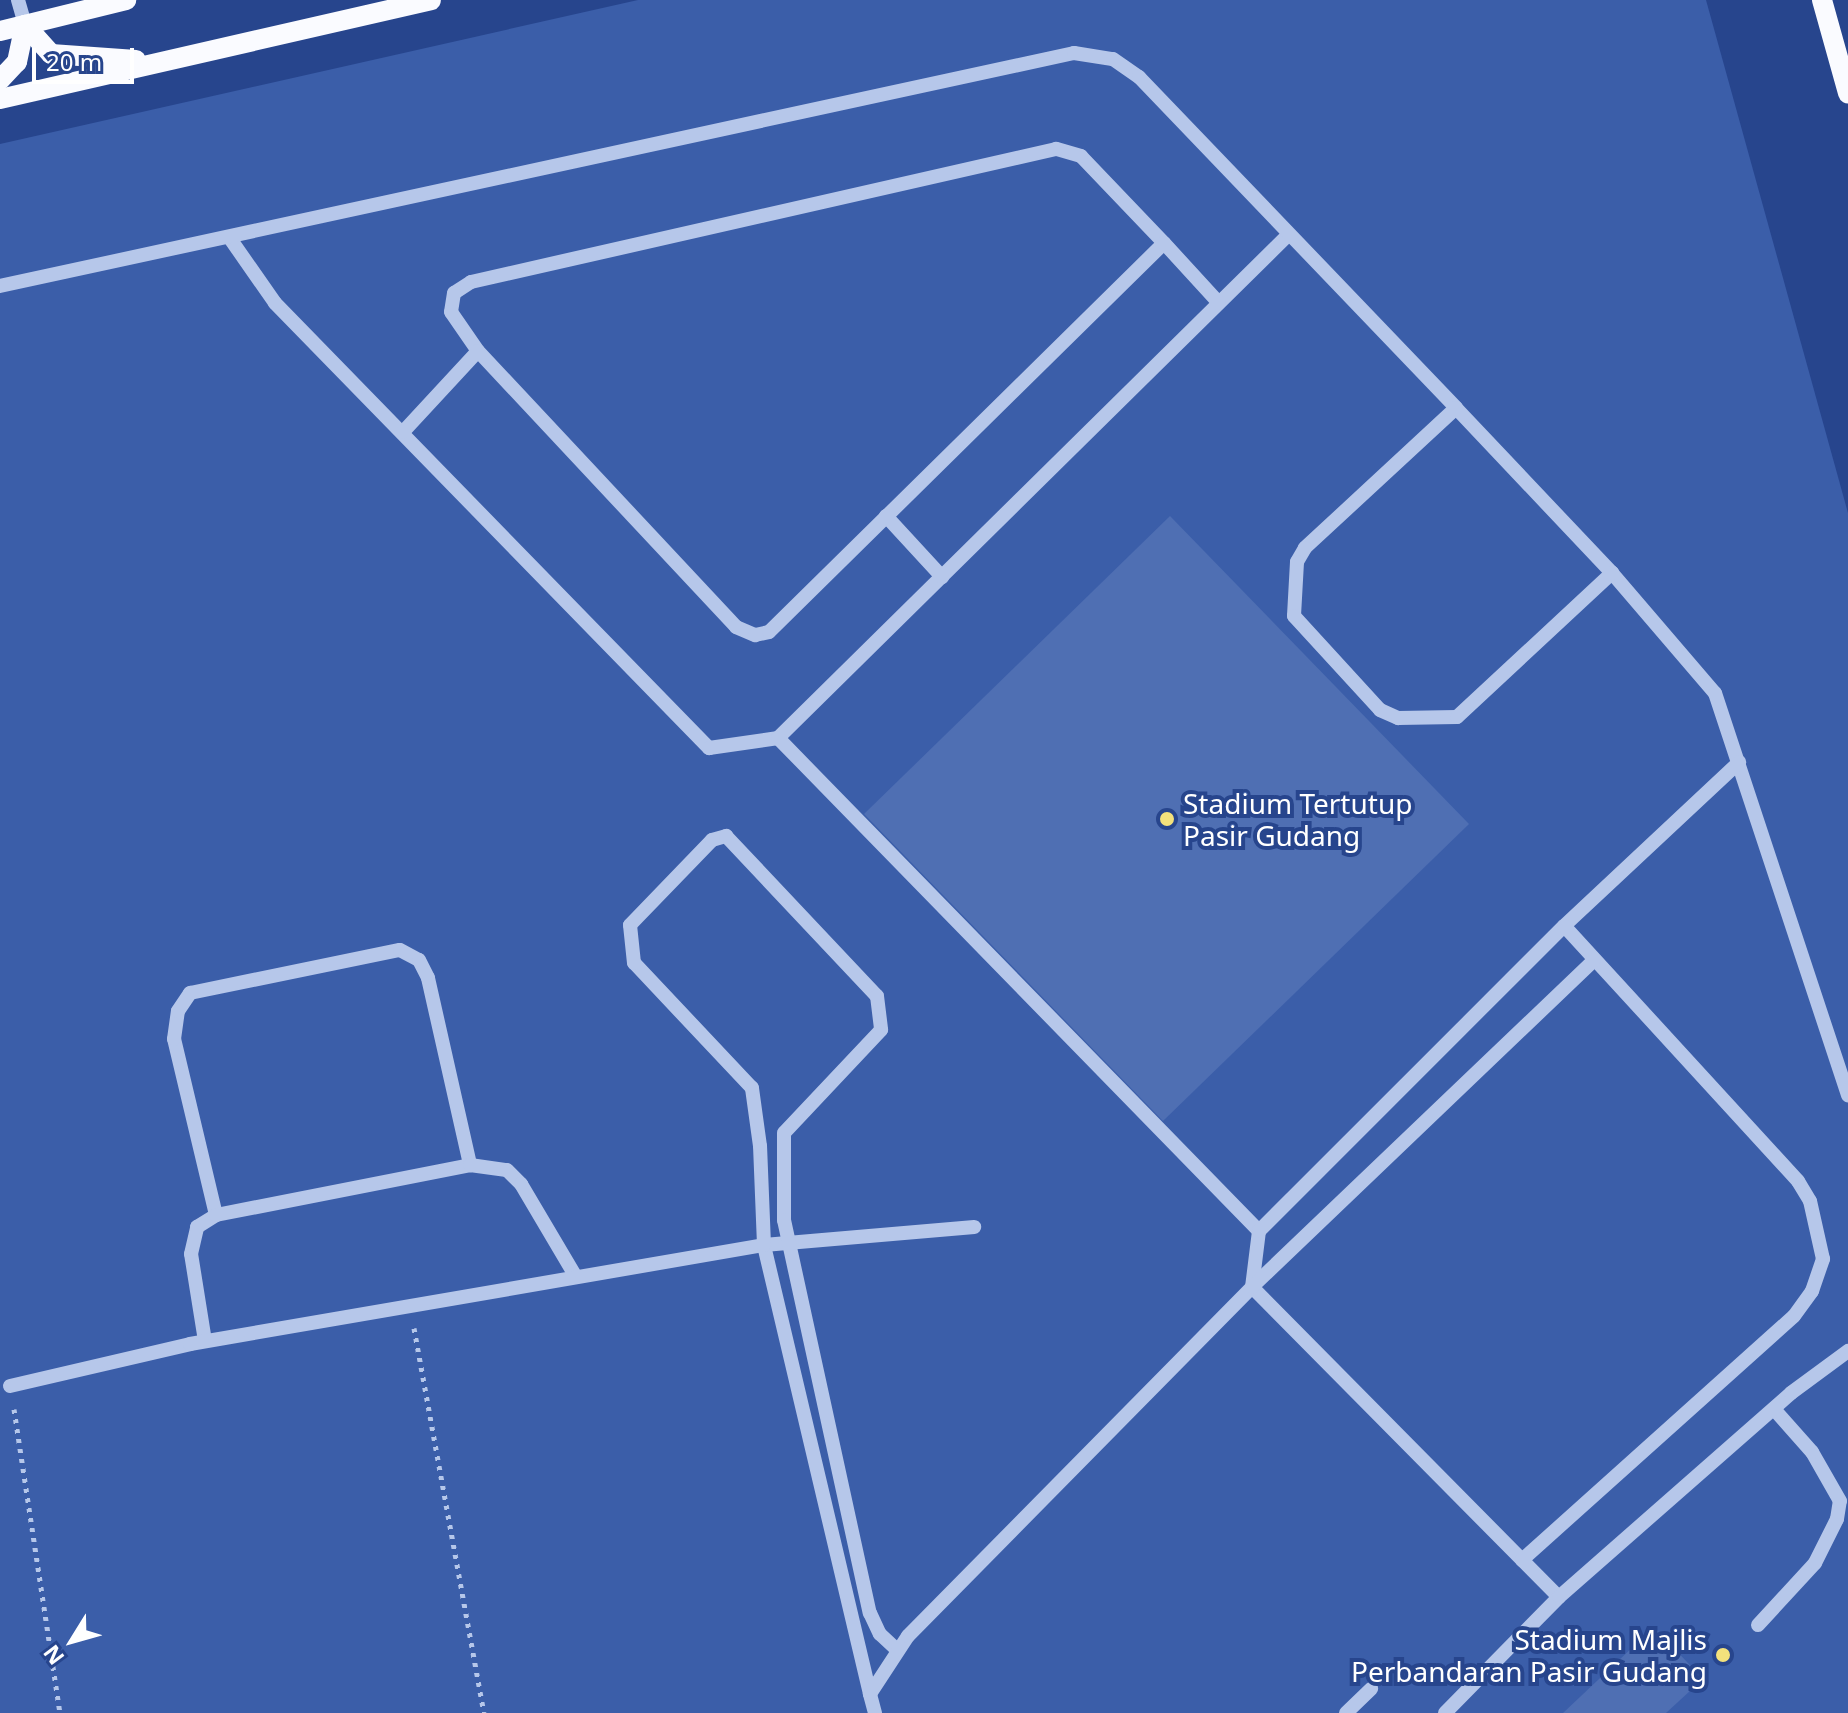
<!DOCTYPE html>
<style>
body{margin:0}
#map{position:relative;width:1848px;height:1713px;overflow:hidden;background:#27458d;font-family:"Noto Sans",sans-serif}
div>[style]{position:absolute}
.green>*{inset:0;background:#3b5ea9}
.building>*{inset:0;background:#4f6fb3}
.path>*{height:5px;margin-top:-2.5px;transform-origin:0;background:repeating-linear-gradient(90deg,#b6c7ea 0 4px,transparent 0 10px)}
.minor>*{height:14px;margin:-7px;padding:0 7px;transform-origin:7px;border-radius:7px;background:#b6c7ea}
.major>*{height:20px;margin:-10px;padding:0 10px;transform-origin:10px;border-radius:10px;background:#fafbff}
.dots>*{width:22px;height:22px;translate:-50% -50%;box-sizing:border-box;border:4px solid #27458d;border-radius:50%}
span{translate:-50% -50%;white-space:nowrap;text-align:center;line-height:1.15;-webkit-text-stroke:8px #27458d;paint-order:stroke}
.poi-label{font-size:28px;color:#fff}
.left{translate:0 -50%;text-align:left}
.right{translate:-100% -50%;text-align:right}
.north{position:absolute;left:32px;top:1601px;width:80px;height:80px;-webkit-text-stroke:6px #27458d;paint-order:stroke;rotate:233deg;font-size:22px;font-weight:700;line-height:32px;text-align:center;color:#fff}
.north::after{content:'';display:block;margin:auto;width:28px;height:36px;background:#fff;clip-path:polygon(50% 0,100% 100%,50% 72%,0 100%)}
.scale{position:absolute;left:32px;top:48px;width:102px;height:36px;box-sizing:border-box;border:4px solid #fff;border-top:0;padding-left:10px;font-size:24px;line-height:28px;white-space:nowrap;color:#fff;-webkit-text-stroke:6px #27458d;paint-order:stroke}
</style>
<div id="map">
<div class="green">
<div style="clip-path:polygon(638px 0,1706px 0,1848px 513px,1848px 1713px,0 1713px,0 144px)"></div>
</div>
<div class="building">
<div style="clip-path:polygon(1170px 516px,1469px 824px,1163px 1121px,864px 814px)"></div>
<div style="clip-path:polygon(1654px 1627px,1703px 1679px,1666px 1713px,1563px 1713px)"></div>
</div>
<div class="path">
<div style="left:414px;top:1328px;width:391px;rotate:79.7deg"></div>
<div style="left:14px;top:1409px;width:307px;rotate:81.4deg"></div>
</div>
<div class="minor">
<div style="left:18px;top:0;width:26px;rotate:74deg"></div>
<div style="left:229px;top:237px;width:80px;rotate:55.1deg"></div>
<div style="left:275px;top:303px;width:622px;rotate:45.72deg"></div>
<div style="left:709px;top:748px;width:70px;rotate:-8.2deg"></div>
<div style="left:778px;top:738px;width:716px;rotate:-44.6deg"></div>
<div style="left:1164px;top:243px;width:120px;rotate:-133.7deg"></div>
<div style="left:1081px;top:156px;width:26px;rotate:-164deg"></div>
<div style="left:1056px;top:149px;width:600px;rotate:167.19deg"></div>
<div style="left:471px;top:282px;width:20px;rotate:147deg"></div>
<div style="left:454px;top:293px;width:19px;rotate:99deg"></div>
<div style="left:451px;top:312px;width:47px;rotate:55.3deg"></div>
<div style="left:478px;top:351px;width:378px;rotate:46.9deg"></div>
<div style="left:736px;top:627px;width:21px;rotate:23deg"></div>
<div style="left:755px;top:635px;width:14px;rotate:-12deg"></div>
<div style="left:769px;top:632px;width:554px;rotate:-44.56deg"></div>
<div style="left:1164px;top:243px;width:81px;rotate:47.5deg"></div>
<div style="left:0;top:286px;width:1099px;rotate:-12.24deg"></div>
<div style="left:1074px;top:53px;width:39px;rotate:9deg"></div>
<div style="left:1113px;top:59px;width:32px;rotate:35deg"></div>
<div style="left:1139px;top:77px;width:458px;rotate:46.2deg"></div>
<div style="left:1456px;top:408px;width:227px;rotate:46.6deg"></div>
<div style="left:1612px;top:573px;width:158px;rotate:49.4deg"></div>
<div style="left:1715px;top:693px;width:424px;rotate:71.7deg"></div>
<div style="left:1456px;top:408px;width:206px;rotate:137.2deg"></div>
<div style="left:1305px;top:548px;width:16px;rotate:120deg"></div>
<div style="left:1297px;top:562px;width:54px;rotate:93.2deg"></div>
<div style="left:1294px;top:616px;width:127px;rotate:47.5deg"></div>
<div style="left:1380px;top:710px;width:20px;rotate:24deg"></div>
<div style="left:1398px;top:718px;width:59px;rotate:-1deg"></div>
<div style="left:1457px;top:717px;width:212px;rotate:-42.9deg"></div>
<div style="left:403px;top:432px;width:110px;rotate:-47.2deg"></div>
<div style="left:886px;top:516px;width:83px;rotate:47.4deg"></div>
<div style="left:778px;top:738px;width:689px;rotate:45.71deg"></div>
<div style="left:1259px;top:1231px;width:56px;rotate:97.1deg"></div>
<div style="left:1252px;top:1287px;width:436px;rotate:45.3deg"></div>
<div style="left:216px;top:1215px;width:181px;rotate:-103.4deg"></div>
<div style="left:174px;top:1039px;width:28px;rotate:-82deg"></div>
<div style="left:178px;top:1011px;width:22px;rotate:-56deg"></div>
<div style="left:190px;top:993px;width:214px;rotate:-11.6deg"></div>
<div style="left:400px;top:950px;width:21px;rotate:28deg"></div>
<div style="left:419px;top:960px;width:20px;rotate:63deg"></div>
<div style="left:428px;top:978px;width:192px;rotate:77.3deg"></div>
<div style="left:1259px;top:1231px;width:431px;rotate:-45deg"></div>
<div style="left:1564px;top:926px;width:240px;rotate:-43.1deg"></div>
<div style="left:205px;top:1341px;width:88px;rotate:-99.1deg"></div>
<div style="left:191px;top:1254px;width:28px;rotate:-77deg"></div>
<div style="left:197px;top:1227px;width:22px;rotate:-32deg"></div>
<div style="left:216px;top:1215px;width:259px;rotate:-11.1deg"></div>
<div style="left:470px;top:1165px;width:37px;rotate:8deg"></div>
<div style="left:507px;top:1170px;width:20px;rotate:45deg"></div>
<div style="left:521px;top:1184px;width:108px;rotate:59.4deg"></div>
<div style="left:10px;top:1386px;width:185px;rotate:-13.1deg"></div>
<div style="left:190px;top:1344px;width:582px;rotate:-9.79deg"></div>
<div style="left:764px;top:1245px;width:211px;rotate:-4.9deg"></div>
<div style="left:1522px;top:1560px;width:365px;rotate:-41.9deg"></div>
<div style="left:1794px;top:1316px;width:31px;rotate:-54deg"></div>
<div style="left:1812px;top:1291px;width:34px;rotate:-71deg"></div>
<div style="left:1823px;top:1259px;width:59px;rotate:-102.6deg"></div>
<div style="left:1810px;top:1201px;width:23px;rotate:-121deg"></div>
<div style="left:1798px;top:1181px;width:346px;rotate:-132.5deg"></div>
<div style="left:1758px;top:1625px;width:84px;rotate:-47.4deg"></div>
<div style="left:1815px;top:1563px;width:49px;rotate:-63.4deg"></div>
<div style="left:1837px;top:1519px;width:18px;rotate:-81deg"></div>
<div style="left:1840px;top:1501px;width:56px;rotate:-119.7deg"></div>
<div style="left:1812px;top:1452px;width:57px;rotate:-131.5deg"></div>
<div style="left:870px;top:1694px;width:461px;rotate:-103.3deg"></div>
<div style="left:764px;top:1245px;width:99px;rotate:-92.3deg"></div>
<div style="left:760px;top:1146px;width:59px;rotate:-97.9deg"></div>
<div style="left:752px;top:1088px;width:172px;rotate:-133.3deg"></div>
<div style="left:634px;top:963px;width:38px;rotate:-96deg"></div>
<div style="left:630px;top:925px;width:118px;rotate:-46deg"></div>
<div style="left:712px;top:840px;width:15px;rotate:-16deg"></div>
<div style="left:726px;top:836px;width:220px;rotate:46.7deg"></div>
<div style="left:877px;top:996px;width:34px;rotate:83deg"></div>
<div style="left:881px;top:1030px;width:141px;rotate:133.3deg"></div>
<div style="left:784px;top:1133px;width:87px;rotate:90deg"></div>
<div style="left:784px;top:1220px;width:402px;rotate:77.7deg"></div>
<div style="left:870px;top:1613px;width:23px;rotate:65deg"></div>
<div style="left:880px;top:1634px;width:22px;rotate:43deg"></div>
<div style="left:875px;top:1713px;width:20px;rotate:-105deg"></div>
<div style="left:870px;top:1694px;width:69px;rotate:-56.8deg"></div>
<div style="left:908px;top:1636px;width:490px;rotate:-45.4deg"></div>
<div style="left:1252px;top:1287px;width:473px;rotate:-43.7deg"></div>
<div style="left:1346px;top:1713px;width:35px;rotate:-44deg"></div>
<div style="left:1445px;top:1713px;width:163px;rotate:-45.5deg"></div>
<div style="left:1559px;top:1597px;width:309px;rotate:-41.3deg"></div>
<div style="left:1791px;top:1393px;width:71px;rotate:-36.4deg"></div>
</div>
<div class="major">
<div style="left:1822px;top:0;width:97px;rotate:74.4deg"></div>
<div style="left:25px;top:25px;width:39px;rotate:48deg"></div>
<div style="left:51px;top:54px;width:85px;rotate:4deg"></div>
<div style="left:0;top:31px;width:130px;rotate:-13.8deg"></div>
<div style="left:0;top:80px;width:25px;rotate:-47deg"></div>
<div style="left:17px;top:62px;width:38px;rotate:-78deg"></div>
<div style="left:0;top:99px;width:442px;rotate:-12.9deg"></div>
</div>
<div class="dots">
<div style="left:1167px;top:819px;background:#f3e17c"></div>
<div style="left:1723px;top:1655px;background:#f3e17c"></div>
</div>
<div class="poi-label">
<span class="left" style="left:1183px;top:819px">Stadium Tertutup<br>Pasir Gudang</span>
<span class="right" style="left:1707px;top:1655px">Stadium Majlis<br>Perbandaran Pasir Gudang</span>
</div>
<div class="north">N</div>
<div class="scale">20 m</div>
</div>
